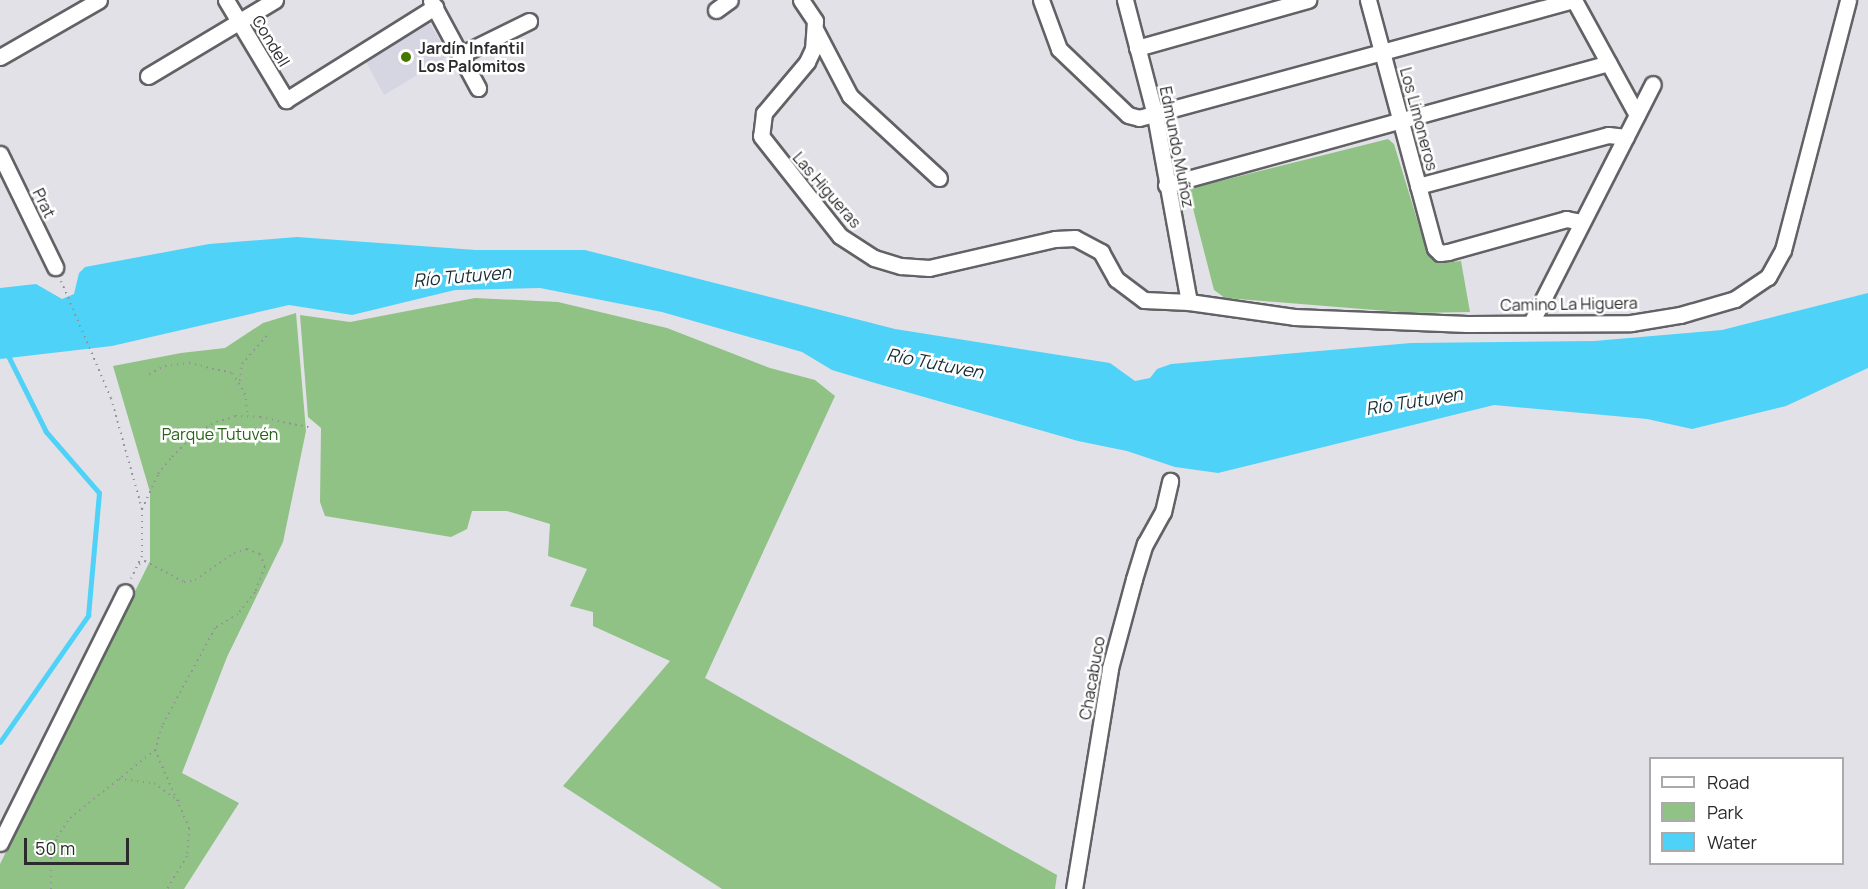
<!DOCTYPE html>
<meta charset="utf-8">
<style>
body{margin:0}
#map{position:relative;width:1868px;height:889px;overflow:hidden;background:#e2e1e7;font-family:Manrope,sans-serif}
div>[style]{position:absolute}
.built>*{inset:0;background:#d6d6e3}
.green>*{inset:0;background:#90c285}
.water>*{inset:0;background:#4fd2f8}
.stream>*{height:4.5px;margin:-2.25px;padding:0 2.25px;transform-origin:2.25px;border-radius:2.25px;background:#4fd2f8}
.path>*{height:2px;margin-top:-1px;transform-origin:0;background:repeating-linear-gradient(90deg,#939297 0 1.5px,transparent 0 6px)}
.roads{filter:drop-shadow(2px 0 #626266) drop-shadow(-2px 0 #626266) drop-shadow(0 2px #626266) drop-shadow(0 -2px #626266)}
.minor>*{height:15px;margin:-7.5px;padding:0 7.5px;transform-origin:7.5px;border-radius:7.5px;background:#fff}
.dots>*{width:16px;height:16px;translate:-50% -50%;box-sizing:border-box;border:3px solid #fff;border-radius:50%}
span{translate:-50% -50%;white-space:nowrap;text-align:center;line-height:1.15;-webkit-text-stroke:5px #fff;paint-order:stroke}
.street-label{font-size:16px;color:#2b2b2d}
.poi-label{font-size:16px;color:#2b2b2d;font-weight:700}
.left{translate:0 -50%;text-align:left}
.park-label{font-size:16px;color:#266218}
.water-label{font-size:18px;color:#182e35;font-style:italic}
.legend{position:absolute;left:1649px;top:757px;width:195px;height:108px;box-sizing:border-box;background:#fff;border:2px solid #aaaaab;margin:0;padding:8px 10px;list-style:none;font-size:18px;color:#2b2b2d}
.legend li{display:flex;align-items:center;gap:12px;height:30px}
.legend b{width:30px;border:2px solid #aaaaab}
.scale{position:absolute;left:24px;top:838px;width:105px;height:27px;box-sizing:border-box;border:3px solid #2b2b2d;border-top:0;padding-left:8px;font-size:18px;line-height:21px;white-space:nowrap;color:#2b2b2d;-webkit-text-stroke:4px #fff;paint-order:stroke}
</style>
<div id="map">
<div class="built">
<div style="clip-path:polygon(429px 22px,449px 56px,384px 95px,364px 58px)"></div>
</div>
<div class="green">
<div style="clip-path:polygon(1388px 139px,1394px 144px,1427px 252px,1440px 263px,1461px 261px,1470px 312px,1412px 313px,1225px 298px,1214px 290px,1188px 189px)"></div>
<div style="clip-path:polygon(475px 298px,558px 302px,667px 328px,770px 368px,815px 380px,835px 396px,705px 678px,1057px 875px,1055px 889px,722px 889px,563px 786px,670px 661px,593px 626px,593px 612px,570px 606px,587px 569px,548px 556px,550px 524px,507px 511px,472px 511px,467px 529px,451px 537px,325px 516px,320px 502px,321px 428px,308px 417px,300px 315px,350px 322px)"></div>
<div style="clip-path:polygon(296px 313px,306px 431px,283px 542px,227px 657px,182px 773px,239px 803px,184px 889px,0 889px,0 864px,150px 561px,150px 492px,113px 366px,181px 353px,225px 348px,263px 323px)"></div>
</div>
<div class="water">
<div style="clip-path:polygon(297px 237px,476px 250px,585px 250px,895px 329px,1110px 363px,1135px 381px,1150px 378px,1157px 369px,1171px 364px,1411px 343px,1594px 341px,1722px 330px,1868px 293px,1868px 368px,1786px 406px,1692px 429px,1647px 419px,1494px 405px,1218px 473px,1175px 467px,1127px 451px,1078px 441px,875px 383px,832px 370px,802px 352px,662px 312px,540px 288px,455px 290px,352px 315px,289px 305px,112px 346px,0 359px,0 288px,36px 284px,62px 299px,74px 294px,79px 273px,85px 267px,209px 244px)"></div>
</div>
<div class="stream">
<div style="left:0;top:742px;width:154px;rotate:-55.1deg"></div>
<div style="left:88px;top:616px;width:123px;rotate:-84.9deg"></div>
<div style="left:99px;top:493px;width:81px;rotate:-131deg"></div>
<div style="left:46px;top:432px;width:83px;rotate:-116.6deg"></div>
</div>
<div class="path">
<div style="left:61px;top:281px;width:127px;rotate:66.9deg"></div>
<div style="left:111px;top:398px;width:115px;rotate:74.4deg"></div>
<div style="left:142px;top:509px;width:47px;rotate:90deg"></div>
<div style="left:142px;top:556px;width:25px;rotate:116deg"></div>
<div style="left:149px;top:374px;width:18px;rotate:-27deg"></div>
<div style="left:165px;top:366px;width:24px;rotate:-7deg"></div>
<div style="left:189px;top:363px;width:44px;rotate:13.1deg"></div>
<div style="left:232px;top:373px;width:24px;rotate:57deg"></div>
<div style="left:245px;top:393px;width:23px;rotate:83deg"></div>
<div style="left:240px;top:381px;width:17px;rotate:-83deg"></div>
<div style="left:242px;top:364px;width:38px;rotate:-49deg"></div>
<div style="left:142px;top:509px;width:38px;rotate:-65deg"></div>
<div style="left:158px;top:474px;width:22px;rotate:-51deg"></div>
<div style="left:172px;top:457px;width:28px;rotate:-46deg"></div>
<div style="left:191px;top:437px;width:24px;rotate:-33deg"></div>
<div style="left:211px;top:424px;width:25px;rotate:-18deg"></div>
<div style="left:235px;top:416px;width:25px;rotate:2deg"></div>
<div style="left:260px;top:417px;width:53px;rotate:11.9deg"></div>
<div style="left:139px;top:564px;width:7px;rotate:-27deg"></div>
<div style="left:145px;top:561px;width:44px;rotate:28.3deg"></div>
<div style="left:184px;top:582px;width:11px;rotate:-10deg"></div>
<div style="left:195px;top:580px;width:47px;rotate:-34.7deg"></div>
<div style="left:234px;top:553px;width:14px;rotate:-17deg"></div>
<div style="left:247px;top:549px;width:14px;rotate:21deg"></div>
<div style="left:260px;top:554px;width:14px;rotate:69deg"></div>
<div style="left:265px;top:567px;width:27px;rotate:112deg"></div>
<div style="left:255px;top:592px;width:28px;rotate:128deg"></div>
<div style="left:238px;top:614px;width:27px;rotate:149deg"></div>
<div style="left:215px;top:628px;width:111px;rotate:118.4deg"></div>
<div style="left:162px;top:726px;width:25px;rotate:106deg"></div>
<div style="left:155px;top:750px;width:85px;rotate:66.4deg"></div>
<div style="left:189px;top:828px;width:28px;rotate:94deg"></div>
<div style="left:187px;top:856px;width:39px;rotate:121deg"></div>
<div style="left:119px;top:779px;width:35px;rotate:7deg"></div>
<div style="left:154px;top:783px;width:31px;rotate:36deg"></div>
<div style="left:51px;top:889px;width:31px;rotate:-90deg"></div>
<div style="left:51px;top:858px;width:22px;rotate:-74deg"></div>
<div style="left:57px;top:837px;width:23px;rotate:-56deg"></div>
<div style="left:70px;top:818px;width:109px;rotate:-38.7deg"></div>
</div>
<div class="roads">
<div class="minor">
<div style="left:226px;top:0;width:117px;rotate:59deg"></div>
<div style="left:286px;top:100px;width:176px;rotate:-32deg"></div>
<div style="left:801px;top:0;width:25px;rotate:56deg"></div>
<div style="left:815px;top:21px;width:28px;rotate:94deg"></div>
<div style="left:813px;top:49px;width:14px;rotate:115deg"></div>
<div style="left:807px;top:62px;width:67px;rotate:130.1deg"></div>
<div style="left:764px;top:113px;width:23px;rotate:97deg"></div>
<div style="left:761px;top:136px;width:127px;rotate:51.7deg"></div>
<div style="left:840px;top:236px;width:40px;rotate:32.9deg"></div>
<div style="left:874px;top:258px;width:28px;rotate:17deg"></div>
<div style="left:901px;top:266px;width:28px;rotate:4deg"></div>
<div style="left:929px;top:268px;width:129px;rotate:-13deg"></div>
<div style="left:1055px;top:239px;width:20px;rotate:-3deg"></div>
<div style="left:1075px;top:238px;width:30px;rotate:28deg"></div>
<div style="left:1101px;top:252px;width:31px;rotate:61deg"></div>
<div style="left:1116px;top:279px;width:35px;rotate:37deg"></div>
<div style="left:1144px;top:300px;width:45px;rotate:2.5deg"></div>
<div style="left:1189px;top:302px;width:106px;rotate:8.1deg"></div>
<div style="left:1294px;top:317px;width:173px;rotate:2.3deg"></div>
<div style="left:1467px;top:324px;width:164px;rotate:-0.3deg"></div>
<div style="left:1631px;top:323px;width:50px;rotate:-9.3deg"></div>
<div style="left:1680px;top:315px;width:57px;rotate:-16.2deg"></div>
<div style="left:1735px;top:299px;width:40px;rotate:-34deg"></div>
<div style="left:1768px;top:277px;width:31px;rotate:-61deg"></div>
<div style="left:1783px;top:250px;width:258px;rotate:-75.4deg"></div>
<div style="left:1041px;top:0;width:52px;rotate:69.8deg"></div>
<div style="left:1059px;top:49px;width:95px;rotate:43.7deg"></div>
<div style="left:1128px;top:115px;width:11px;rotate:15deg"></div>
<div style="left:1139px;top:118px;width:449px;rotate:-15.2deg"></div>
<div style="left:1125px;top:0;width:119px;rotate:75.4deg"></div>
<div style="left:1155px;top:115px;width:190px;rotate:79.7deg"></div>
<div style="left:1368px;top:0;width:257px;rotate:74.9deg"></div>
<div style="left:1435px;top:248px;width:7px;rotate:45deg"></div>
<div style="left:1440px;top:253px;width:8px;rotate:-7deg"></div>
<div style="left:1448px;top:252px;width:123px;rotate:-15.6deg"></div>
<div style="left:1566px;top:219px;width:16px;rotate:11deg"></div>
<div style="left:1574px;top:0;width:131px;rotate:61.3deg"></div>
<div style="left:431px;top:1px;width:99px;rotate:61.6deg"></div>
<div style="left:716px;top:10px;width:17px;rotate:-36deg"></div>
<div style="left:816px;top:31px;width:73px;rotate:62.4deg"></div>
<div style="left:850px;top:96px;width:121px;rotate:42.7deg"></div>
<div style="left:1137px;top:48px;width:178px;rotate:-15.7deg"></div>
<div style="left:460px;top:55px;width:77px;rotate:-26.2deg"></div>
<div style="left:0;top:57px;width:114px;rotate:-29.9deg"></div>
<div style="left:148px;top:76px;width:148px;rotate:-30.9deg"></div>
<div style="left:0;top:154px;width:126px;rotate:64deg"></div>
<div style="left:1166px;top:185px;width:459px;rotate:-15.4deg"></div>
<div style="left:1418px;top:186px;width:197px;rotate:-15deg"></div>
<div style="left:1608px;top:135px;width:18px;rotate:6deg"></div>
<div style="left:1531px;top:323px;width:268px;rotate:-63deg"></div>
<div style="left:0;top:843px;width:280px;rotate:-63.5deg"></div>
<div style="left:1074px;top:889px;width:224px;rotate:-80.7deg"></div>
<div style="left:1110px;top:668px;width:92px;rotate:-74.9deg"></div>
<div style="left:1134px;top:579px;width:37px;rotate:-73deg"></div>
<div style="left:1145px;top:544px;width:37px;rotate:-61deg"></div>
<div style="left:1163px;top:512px;width:32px;rotate:-77deg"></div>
</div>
</div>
<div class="dots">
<div style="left:406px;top:57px;background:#467800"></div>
</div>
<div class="street-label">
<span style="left:271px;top:41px;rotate:59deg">Condell</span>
<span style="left:1419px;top:119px;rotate:75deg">Los Limoneros</span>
<span style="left:1177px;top:147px;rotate:79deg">Edmundo Muñoz</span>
<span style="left:827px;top:190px;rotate:49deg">Las Higueras</span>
<span style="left:44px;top:203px;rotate:64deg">Prat</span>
<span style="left:1569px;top:304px;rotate:-1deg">Camino La Higuera</span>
<span style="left:1092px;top:678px;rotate:-80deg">Chacabuco</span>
</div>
<div class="poi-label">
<span class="left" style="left:418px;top:57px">Jardín Infantil<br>Los Palomitos</span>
</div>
<div class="park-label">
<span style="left:220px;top:434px">Parque Tutuvén</span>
</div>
<div class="water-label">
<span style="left:462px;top:276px;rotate:-5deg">Río Tutuven</span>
<span style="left:935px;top:363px;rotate:11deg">Río Tutuven</span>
<span style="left:1414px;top:401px;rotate:-9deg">Río Tutuven</span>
</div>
<ul class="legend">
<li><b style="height:8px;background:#fff"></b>Road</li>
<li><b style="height:16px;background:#90c285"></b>Park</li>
<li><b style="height:16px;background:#4fd2f8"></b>Water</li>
</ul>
<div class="scale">50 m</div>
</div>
